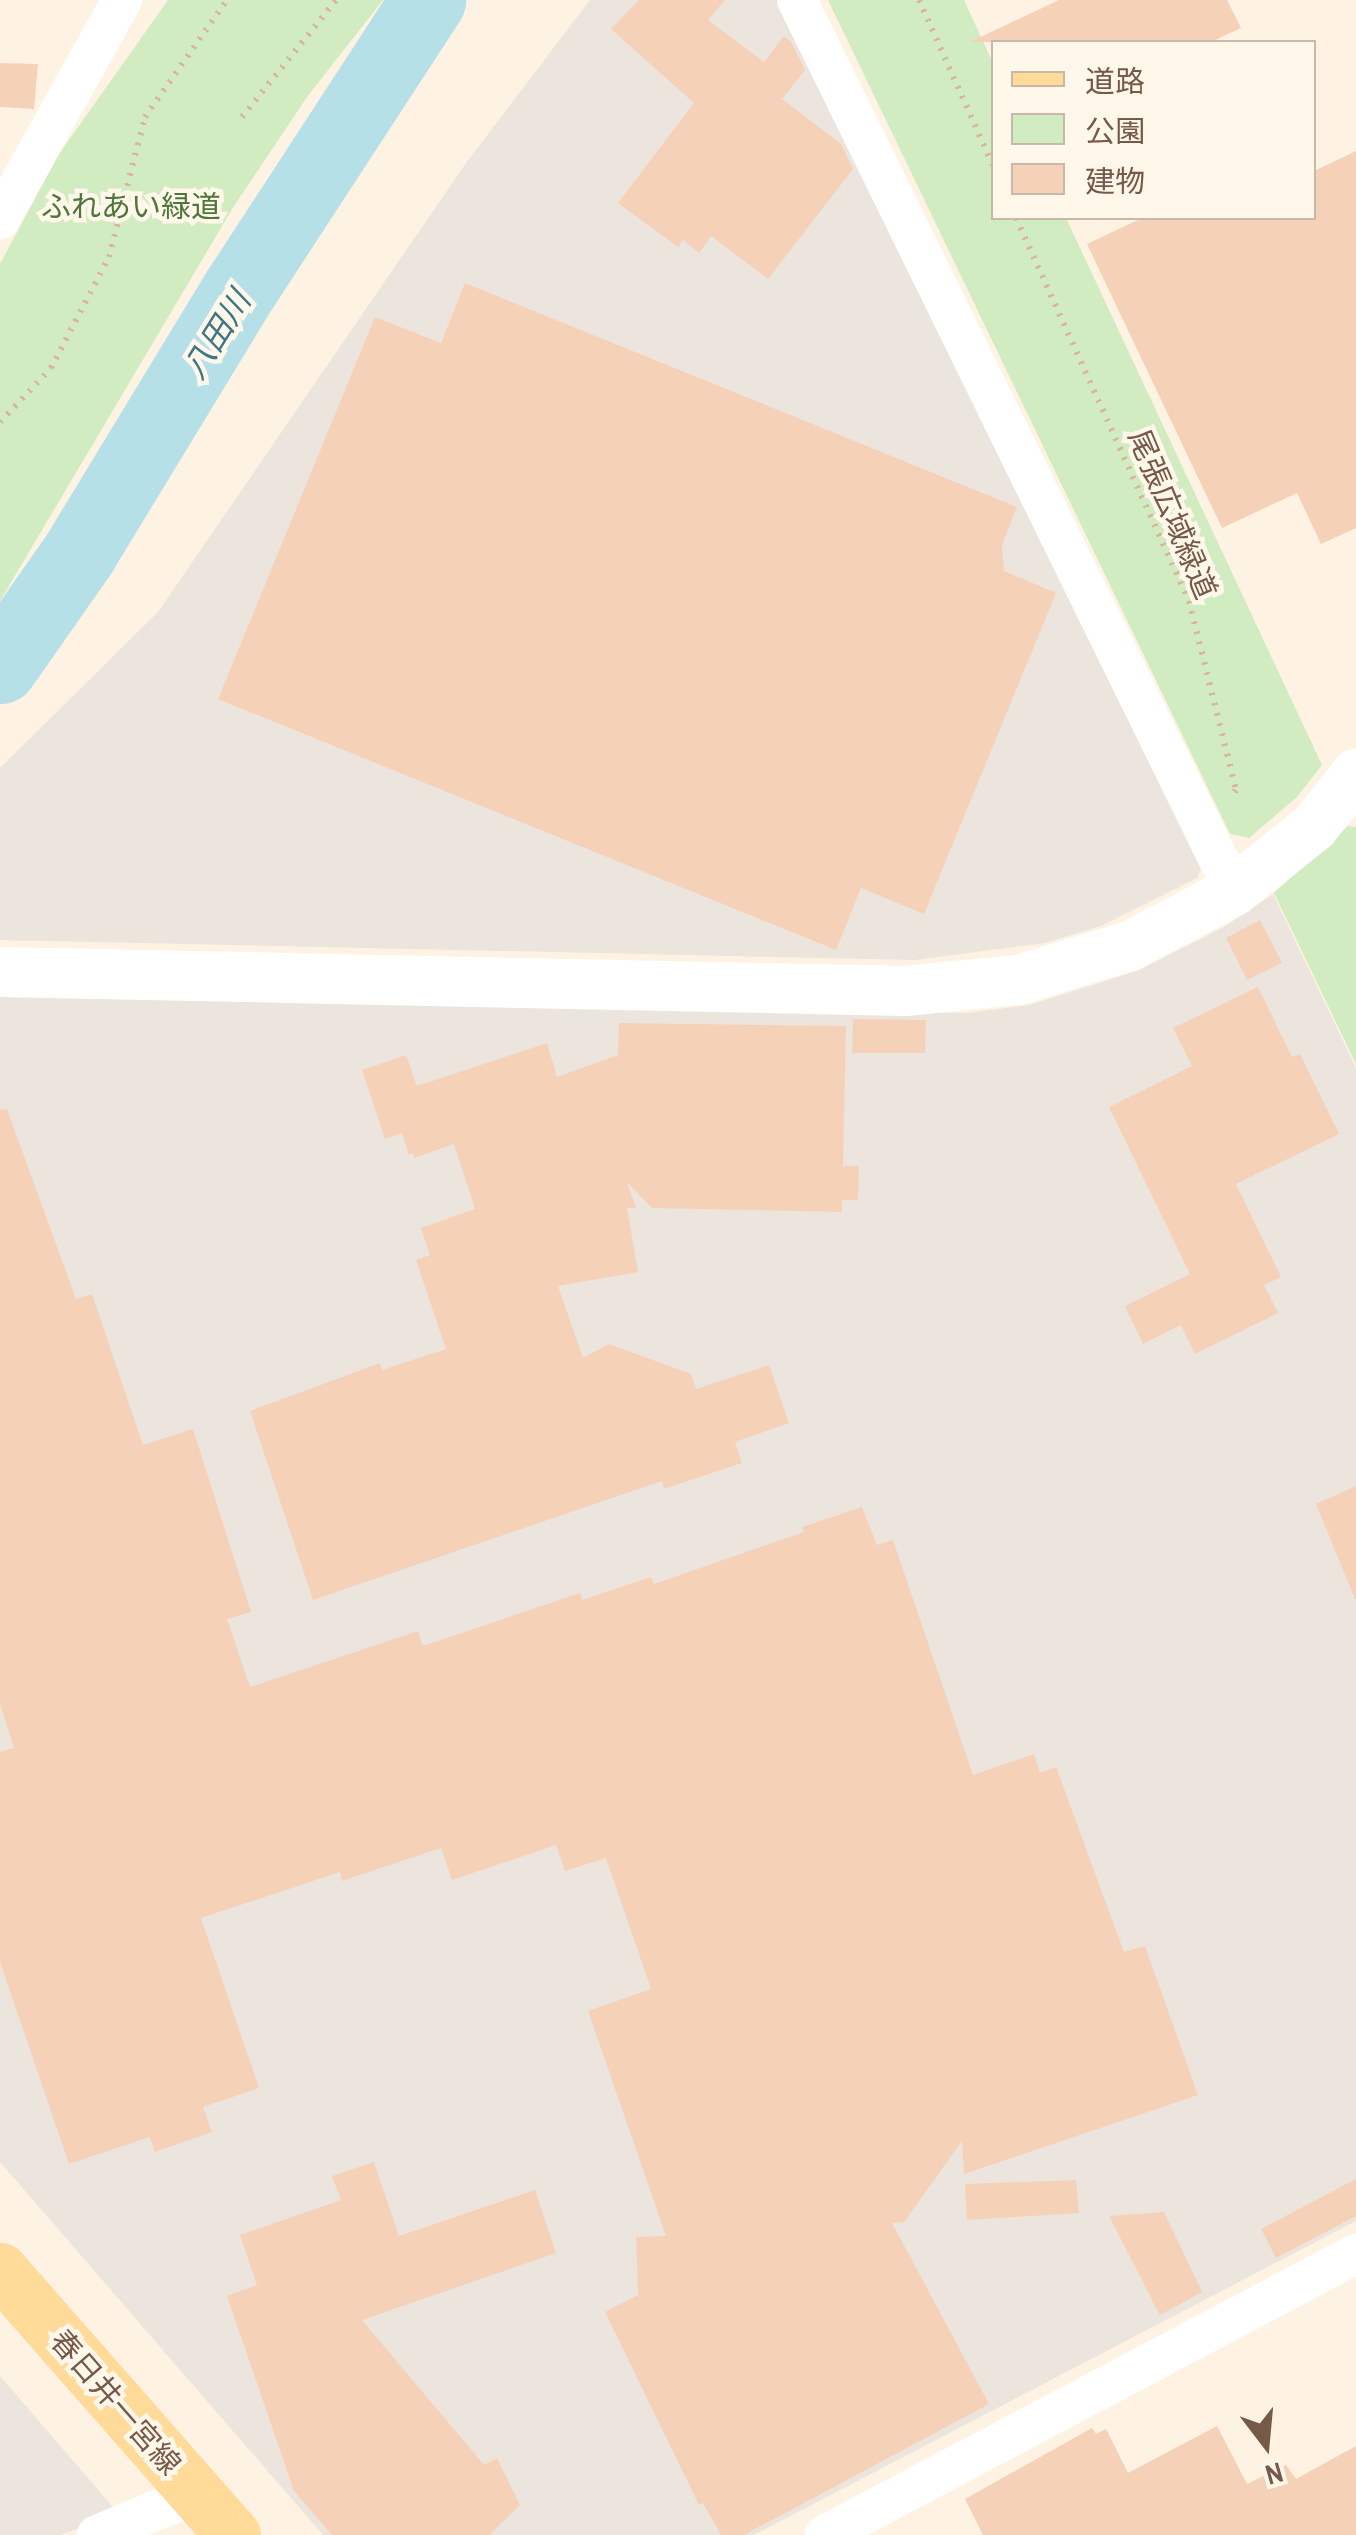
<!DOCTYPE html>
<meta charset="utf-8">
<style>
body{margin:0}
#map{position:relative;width:1356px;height:2535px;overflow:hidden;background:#fef3e2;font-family:"Archivo Narrow","Noto Sans JP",sans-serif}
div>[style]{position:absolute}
.industrial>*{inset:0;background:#ece5dd}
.green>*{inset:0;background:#d1ecc0}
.river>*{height:75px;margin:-37.5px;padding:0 37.5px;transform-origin:37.5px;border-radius:37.5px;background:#b5e0e8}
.building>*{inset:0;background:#f5d1b8}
.path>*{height:6px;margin-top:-3px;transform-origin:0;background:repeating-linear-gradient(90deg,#dab49b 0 2.5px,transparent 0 10.5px)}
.minor>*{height:40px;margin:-20px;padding:0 20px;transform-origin:20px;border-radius:20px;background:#fff}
.tertiary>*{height:50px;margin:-25px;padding:0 25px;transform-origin:25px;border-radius:25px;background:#fff}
.primary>*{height:55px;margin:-27.5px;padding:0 27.5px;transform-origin:27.5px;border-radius:27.5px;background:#ffda98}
span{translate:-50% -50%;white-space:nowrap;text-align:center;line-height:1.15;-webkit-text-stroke:9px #fff7ea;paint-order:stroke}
.park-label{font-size:30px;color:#4c783c}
.street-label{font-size:30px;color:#775947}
.water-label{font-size:32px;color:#3c7785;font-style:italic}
.legend{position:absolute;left:991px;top:40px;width:325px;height:180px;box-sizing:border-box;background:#fff7ea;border:2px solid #c9b8a9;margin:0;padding:12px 18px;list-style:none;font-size:30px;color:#775947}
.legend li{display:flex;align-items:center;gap:20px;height:50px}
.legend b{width:50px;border:2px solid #c9b8a9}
.north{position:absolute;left:1216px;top:2395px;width:100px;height:100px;-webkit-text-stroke:8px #fff7ea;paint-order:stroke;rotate:164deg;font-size:28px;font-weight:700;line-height:40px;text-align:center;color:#775947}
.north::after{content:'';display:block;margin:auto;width:35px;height:45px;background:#775947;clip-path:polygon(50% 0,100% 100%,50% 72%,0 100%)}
</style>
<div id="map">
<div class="industrial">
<div style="clip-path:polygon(590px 0,784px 0,1203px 865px,1197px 878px,1101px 926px,1045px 943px,915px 960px,0 940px,0 768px,158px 612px,466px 163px)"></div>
<div style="clip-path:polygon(1273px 894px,1356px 1068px,1356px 2221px,754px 2535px,323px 2535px,0 2162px,0 997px,966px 1013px,1029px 1005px,1137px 971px,1224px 927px)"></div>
<div style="clip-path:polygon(0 2376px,113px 2507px,81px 2528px,60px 2535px,0 2535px)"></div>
</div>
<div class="green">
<div style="clip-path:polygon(168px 0,383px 0,307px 97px,234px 206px,0 601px,0 264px,59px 154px)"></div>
<div style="clip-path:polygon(828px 0,964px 0,993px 63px,994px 218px,1066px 218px,1322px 765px,1297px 797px,1249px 838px,1230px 834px)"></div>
<div style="clip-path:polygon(1348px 826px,1356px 827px,1356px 1064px,1274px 893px)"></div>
</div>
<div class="river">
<div style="left:0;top:666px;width:138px;rotate:-55deg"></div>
<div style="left:79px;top:553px;width:311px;rotate:-58.7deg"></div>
<div style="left:241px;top:287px;width:343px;rotate:-56.9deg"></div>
</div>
<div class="building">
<div style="clip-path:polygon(639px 0,725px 0,708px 20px,764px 62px,784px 36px,791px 42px,805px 70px,782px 99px,841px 144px,853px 169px,768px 279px,711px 236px,699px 253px,683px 240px,678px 247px,618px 203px,694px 103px,611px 29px)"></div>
<div style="clip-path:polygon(1059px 0,1227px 0,1241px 28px,1211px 42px,970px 42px)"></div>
<div style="clip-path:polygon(0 63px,38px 64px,34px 109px,0 107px)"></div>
<div style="clip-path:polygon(1356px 151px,1356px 528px,1321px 544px,1297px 493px,1222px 528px,1087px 244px,1142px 218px,1314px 218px,1314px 171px)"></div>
<div style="clip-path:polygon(465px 283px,1017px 507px,1002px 545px,1004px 571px,1056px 593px,924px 914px,861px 888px,836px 950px,218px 699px,375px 317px,441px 343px)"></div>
<div style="clip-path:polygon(1260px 920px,1282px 963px,1247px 980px,1226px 938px)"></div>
<div style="clip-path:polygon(1258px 987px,1292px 1057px,1300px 1054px,1339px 1134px,1236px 1184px,1281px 1277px,1264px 1285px,1278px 1313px,1195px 1354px,1181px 1325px,1143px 1344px,1125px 1306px,1190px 1274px,1109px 1107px,1192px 1066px,1173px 1028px)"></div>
<div style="clip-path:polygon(853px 1019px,926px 1020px,925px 1053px,852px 1053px)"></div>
<div style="clip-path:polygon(619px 1023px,846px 1026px,843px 1166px,859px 1166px,858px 1200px,842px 1200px,842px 1212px,652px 1208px,627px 1182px,636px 1208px,627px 1208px,638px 1272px,558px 1286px,583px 1358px,609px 1344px,691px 1374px,696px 1389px,769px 1365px,789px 1423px,735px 1442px,742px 1463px,664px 1489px,662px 1481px,313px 1600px,250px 1411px,380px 1363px,382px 1370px,446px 1349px,416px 1260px,430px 1255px,421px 1228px,475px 1209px,454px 1144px,414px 1158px,413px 1153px,409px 1155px,402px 1133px,385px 1139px,362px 1070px,406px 1055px,417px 1086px,547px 1043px,557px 1077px,618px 1055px)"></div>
<div style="clip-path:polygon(7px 1109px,76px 1299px,92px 1294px,143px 1445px,193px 1429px,251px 1612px,227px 1619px,250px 1687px,418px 1631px,423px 1646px,580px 1593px,582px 1600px,651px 1577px,654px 1584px,804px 1532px,802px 1527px,862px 1507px,877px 1545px,893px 1540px,973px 1775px,1034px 1754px,1040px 1773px,1056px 1767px,1124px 1952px,1145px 1946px,1198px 2095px,964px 2174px,962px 2141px,904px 2222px,892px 2223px,989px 2404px,744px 2535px,721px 2535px,703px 2503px,699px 2505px,605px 2312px,638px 2295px,636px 2237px,666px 2236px,588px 2011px,651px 1989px,606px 1858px,565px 1871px,556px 1845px,452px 1880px,441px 1848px,342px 1881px,340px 1872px,201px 1918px,259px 2088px,203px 2107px,212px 2132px,155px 2152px,150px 2137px,69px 2164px,0 1962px,0 1752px,14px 1748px,0 1704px,0 1110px)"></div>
<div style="clip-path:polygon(1356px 1486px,1356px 1599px,1355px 1599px,1316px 1504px)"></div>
<div style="clip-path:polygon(374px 2162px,399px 2236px,535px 2190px,556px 2253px,362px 2320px,484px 2465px,497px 2458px,520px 2505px,489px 2535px,332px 2535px,294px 2491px,227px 2296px,257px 2285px,240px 2235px,341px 2200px,332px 2176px)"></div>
<div style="clip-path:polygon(1356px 2179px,1356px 2216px,1276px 2258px,1261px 2229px)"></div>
<div style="clip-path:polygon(1076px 2180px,1079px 2213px,967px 2220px,965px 2184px)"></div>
<div style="clip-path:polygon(1164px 2212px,1202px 2292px,1160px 2315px,1109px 2216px)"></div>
<div style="clip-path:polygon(1217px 2426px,1247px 2484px,1286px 2465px,1296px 2479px,1356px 2446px,1356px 2535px,983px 2535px,965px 2499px,1092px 2428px,1096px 2434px,1106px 2429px,1128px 2473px)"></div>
</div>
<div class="path">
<div style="left:919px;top:0;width:184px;rotate:65.9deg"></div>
<div style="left:242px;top:117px;width:150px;rotate:-51.2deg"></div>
<div style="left:1016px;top:218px;width:420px;rotate:65.7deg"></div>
<div style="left:1189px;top:601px;width:195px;rotate:76deg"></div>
<div style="left:1236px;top:790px;width:7px;rotate:124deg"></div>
<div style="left:0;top:422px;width:74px;rotate:-46.6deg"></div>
<div style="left:51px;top:368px;width:125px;rotate:-62.4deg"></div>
<div style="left:109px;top:257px;width:145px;rotate:-75.6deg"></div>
<div style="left:145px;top:117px;width:143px;rotate:-55deg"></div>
</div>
<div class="minor">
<div style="left:797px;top:0;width:992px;rotate:63.87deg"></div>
<div style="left:0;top:219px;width:251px;rotate:-60.9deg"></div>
<div style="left:97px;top:2535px;width:107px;rotate:-22.5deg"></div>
<div style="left:825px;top:2535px;width:601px;rotate:-27.89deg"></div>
</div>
<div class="tertiary">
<div style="left:0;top:972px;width:905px;rotate:1.2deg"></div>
<div style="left:905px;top:991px;width:114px;rotate:-5.6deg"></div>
<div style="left:1018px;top:980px;width:117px;rotate:-16.9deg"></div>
<div style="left:1130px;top:946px;width:118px;rotate:-27.9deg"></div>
<div style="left:1234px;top:891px;width:102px;rotate:-38.7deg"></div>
<div style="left:1314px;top:827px;width:68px;rotate:-51.6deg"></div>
</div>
<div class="primary">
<div style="left:0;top:2270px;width:353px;rotate:48.7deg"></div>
</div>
<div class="park-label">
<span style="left:131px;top:206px">ふれあい緑道</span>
</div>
<div class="street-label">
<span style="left:1173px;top:514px;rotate:67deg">尾張広域緑道</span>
<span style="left:116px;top:2402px;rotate:49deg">春日井一宮線</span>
</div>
<div class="water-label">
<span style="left:217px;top:335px;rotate:-58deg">八田川</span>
</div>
<ul class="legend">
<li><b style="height:12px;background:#ffda98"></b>道路</li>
<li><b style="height:28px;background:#d1ecc0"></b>公園</li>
<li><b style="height:28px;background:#f5d1b8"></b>建物</li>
</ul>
<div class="north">N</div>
</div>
